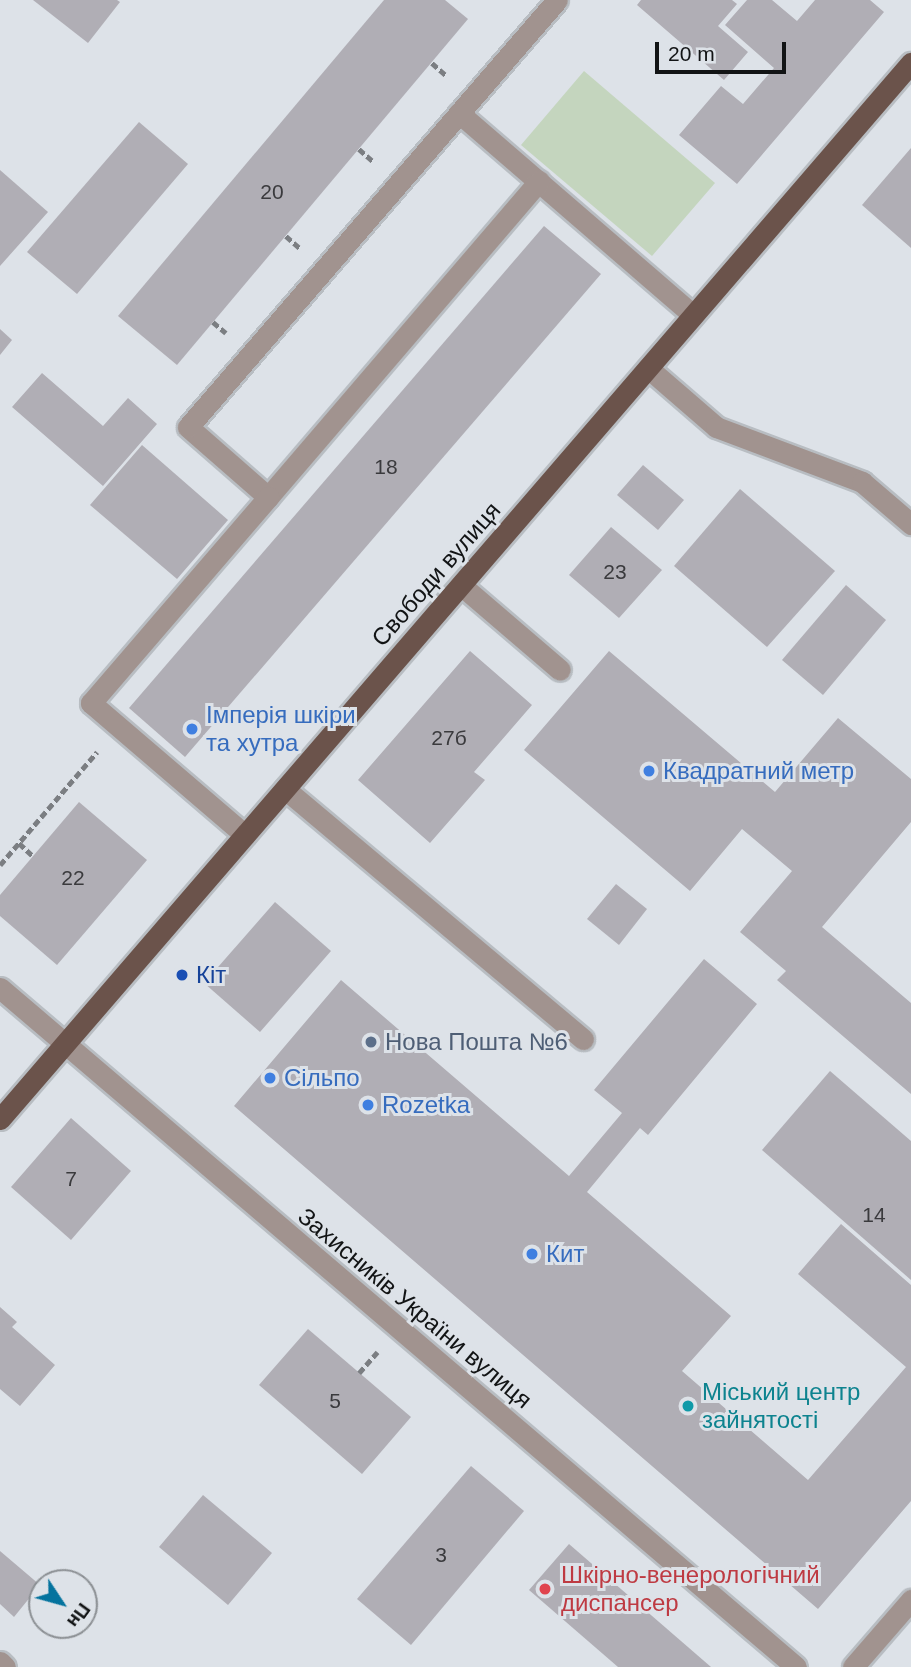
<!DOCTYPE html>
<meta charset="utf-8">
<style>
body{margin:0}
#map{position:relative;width:911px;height:1667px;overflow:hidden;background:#dde2e8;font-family:Helvetica,sans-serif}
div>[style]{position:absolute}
.green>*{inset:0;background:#c4d5be}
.building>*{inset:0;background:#b0aeb5}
.path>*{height:4.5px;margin-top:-2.25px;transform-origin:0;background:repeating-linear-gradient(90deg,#7b7e82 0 7px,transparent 0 10.5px)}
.roads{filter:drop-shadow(2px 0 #b8bdc2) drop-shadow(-2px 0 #b8bdc2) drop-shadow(0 2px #b8bdc2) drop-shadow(0 -2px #b8bdc2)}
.minor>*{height:21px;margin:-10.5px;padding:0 10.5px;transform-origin:10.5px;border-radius:10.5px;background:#a1938f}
.major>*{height:21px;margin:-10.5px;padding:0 10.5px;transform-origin:10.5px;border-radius:10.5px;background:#6b534b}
.dots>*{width:19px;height:19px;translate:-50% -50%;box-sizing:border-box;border:4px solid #dde2e8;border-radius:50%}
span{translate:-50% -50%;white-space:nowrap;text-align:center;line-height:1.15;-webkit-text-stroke:6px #dde2e8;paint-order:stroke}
.number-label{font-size:21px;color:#3a3a3d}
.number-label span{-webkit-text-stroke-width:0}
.street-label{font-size:24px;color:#121415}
.shop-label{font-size:24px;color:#366cbe}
.left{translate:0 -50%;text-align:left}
.transit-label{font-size:24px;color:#164399}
.service-label{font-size:24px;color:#4e5e75}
.culture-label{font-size:24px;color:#0d838f}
.health-label{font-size:24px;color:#be3a42}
.north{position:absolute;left:28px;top:1569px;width:70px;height:70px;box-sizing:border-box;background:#dde2e8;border:2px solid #8c9094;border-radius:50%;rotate:126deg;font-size:19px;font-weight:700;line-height:28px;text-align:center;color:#121415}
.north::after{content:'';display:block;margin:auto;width:24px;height:32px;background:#04739e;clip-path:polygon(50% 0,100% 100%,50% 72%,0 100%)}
.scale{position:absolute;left:655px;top:42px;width:131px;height:32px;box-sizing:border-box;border:4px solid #121415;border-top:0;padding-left:9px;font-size:21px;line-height:24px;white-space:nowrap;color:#121415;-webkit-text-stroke:5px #dde2e8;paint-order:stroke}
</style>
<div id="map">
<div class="green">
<div style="clip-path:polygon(584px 71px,715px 183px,652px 256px,521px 145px)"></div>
</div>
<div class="building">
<div style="clip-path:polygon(33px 0,117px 0,120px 2px,88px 43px)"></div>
<div style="clip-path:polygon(384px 0,445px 0,468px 19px,177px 365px,118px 316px)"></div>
<div style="clip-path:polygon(641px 0,732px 0,737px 4px,718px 26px,748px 52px,724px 80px,637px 5px)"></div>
<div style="clip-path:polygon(747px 0,772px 0,797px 21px,815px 0,870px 0,884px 12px,737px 184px,679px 135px,721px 86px,743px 104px,774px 68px,725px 25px)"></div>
<div style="clip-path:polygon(139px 122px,188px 164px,77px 294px,27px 252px)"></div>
<div style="clip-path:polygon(911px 148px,911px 248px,862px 205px)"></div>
<div style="clip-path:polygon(0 170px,48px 212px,0 266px)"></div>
<div style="clip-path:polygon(544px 226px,601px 274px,185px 757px,129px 708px)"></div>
<div style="clip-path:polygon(0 329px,12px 340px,0 355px)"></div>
<div style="clip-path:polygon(42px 373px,103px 426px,128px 398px,157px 424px,103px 486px,12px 407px)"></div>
<div style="clip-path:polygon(142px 445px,228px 520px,177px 579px,90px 505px)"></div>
<div style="clip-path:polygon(643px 465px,684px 500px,658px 530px,617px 495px)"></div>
<div style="clip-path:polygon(740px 489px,835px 571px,767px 647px,674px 566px)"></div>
<div style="clip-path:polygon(611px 527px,662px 570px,619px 618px,569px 575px)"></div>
<div style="clip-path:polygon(846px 585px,886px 620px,823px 695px,782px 660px)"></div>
<div style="clip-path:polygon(470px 651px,532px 705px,474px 772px,485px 780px,430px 843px,358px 780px)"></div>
<div style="clip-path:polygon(609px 651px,775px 792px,838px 718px,911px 779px,911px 822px,822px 927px,911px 1003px,911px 1094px,777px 980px,786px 971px,740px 932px,792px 871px,742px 829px,690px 891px,524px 750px)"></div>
<div style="clip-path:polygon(79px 802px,147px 860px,57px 965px,0 916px,0 895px)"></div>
<div style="clip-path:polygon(616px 884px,647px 909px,619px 945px,587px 919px)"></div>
<div style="clip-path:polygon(275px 902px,331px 951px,260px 1032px,204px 983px)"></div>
<div style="clip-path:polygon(704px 959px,757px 1004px,648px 1135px,640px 1128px,587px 1192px,731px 1316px,682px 1371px,808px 1480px,906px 1367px,798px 1274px,841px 1224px,911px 1285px,911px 1501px,818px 1609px,234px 1106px,341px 980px,569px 1176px,622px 1113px,594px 1090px)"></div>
<div style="clip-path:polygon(830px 1071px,911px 1141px,911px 1280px,762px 1150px)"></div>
<div style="clip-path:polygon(71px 1118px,131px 1171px,71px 1240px,11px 1187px)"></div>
<div style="clip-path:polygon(0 1307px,17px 1322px,12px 1327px,55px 1365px,20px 1406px,0 1389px)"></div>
<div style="clip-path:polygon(308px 1329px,411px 1417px,362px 1474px,259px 1385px)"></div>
<div style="clip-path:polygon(471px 1466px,524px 1511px,411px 1645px,357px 1599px)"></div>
<div style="clip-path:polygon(203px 1495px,272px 1553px,228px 1605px,159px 1547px)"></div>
<div style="clip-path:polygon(569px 1544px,711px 1667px,618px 1667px,529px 1590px)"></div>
<div style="clip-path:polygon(0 1551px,40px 1585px,14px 1617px,0 1604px)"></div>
</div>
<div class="path">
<div style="left:432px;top:63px;width:20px;rotate:41deg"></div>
<div style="left:359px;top:149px;width:20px;rotate:41deg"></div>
<div style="left:286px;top:236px;width:20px;rotate:41deg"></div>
<div style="left:213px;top:322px;width:17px;rotate:40deg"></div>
<div style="left:19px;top:843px;width:19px;rotate:43deg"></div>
<div style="left:0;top:865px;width:149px;rotate:-49.4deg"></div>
<div style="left:359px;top:1373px;width:28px;rotate:-49deg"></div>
</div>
<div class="roads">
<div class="minor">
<div style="left:459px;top:113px;width:309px;rotate:40.8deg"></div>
<div style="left:539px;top:181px;width:416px;rotate:130.6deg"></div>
<div style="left:268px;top:497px;width:106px;rotate:-138.8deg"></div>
<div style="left:188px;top:427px;width:564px;rotate:-49.17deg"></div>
<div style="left:648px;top:368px;width:90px;rotate:40.9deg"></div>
<div style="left:716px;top:427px;width:156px;rotate:20.6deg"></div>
<div style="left:862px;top:482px;width:65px;rotate:40.6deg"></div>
<div style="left:461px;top:585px;width:130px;rotate:40.6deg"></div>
<div style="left:285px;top:789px;width:389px;rotate:40deg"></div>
<div style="left:245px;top:835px;width:203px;rotate:-139.4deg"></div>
<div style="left:91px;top:703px;width:272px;rotate:-49.3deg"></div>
<div style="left:0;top:988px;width:1046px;rotate:40.46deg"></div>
<div style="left:0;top:1662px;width:7px;rotate:45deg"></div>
<div style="left:853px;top:1667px;width:89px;rotate:-49.1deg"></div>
</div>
<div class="major">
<div style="left:0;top:1119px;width:1395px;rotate:-49.22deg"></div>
</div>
</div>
<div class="dots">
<div style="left:192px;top:729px;background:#3f7fe0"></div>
<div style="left:649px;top:771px;background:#3f7fe0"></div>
<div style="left:182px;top:975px;background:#1a4fb4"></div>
<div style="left:371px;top:1042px;background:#5c6f8a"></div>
<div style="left:270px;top:1078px;background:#3f7fe0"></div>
<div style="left:368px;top:1105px;background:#3f7fe0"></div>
<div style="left:532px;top:1254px;background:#3f7fe0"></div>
<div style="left:688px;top:1406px;background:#0f9aa8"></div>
<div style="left:545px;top:1589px;background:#e0444e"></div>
</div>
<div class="number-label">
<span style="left:272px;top:192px">20</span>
<span style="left:386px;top:467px">18</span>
<span style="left:615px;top:572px">23</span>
<span style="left:449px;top:738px">27б</span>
<span style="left:73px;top:878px">22</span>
<span style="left:71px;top:1179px">7</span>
<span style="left:874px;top:1215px">14</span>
<span style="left:335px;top:1401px">5</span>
<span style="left:441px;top:1555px">3</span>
</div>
<div class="street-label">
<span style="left:436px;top:574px;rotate:-49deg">Свободи вулиця</span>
<span style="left:415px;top:1308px;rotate:40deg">Захисників України вулиця</span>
</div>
<div class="shop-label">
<span class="left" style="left:206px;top:729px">Імперія шкіри<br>та хутра</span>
<span class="left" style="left:663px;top:771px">Квадратний метр</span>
<span class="left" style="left:284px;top:1078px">Сільпо</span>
<span class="left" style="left:382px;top:1105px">Rozetka</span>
<span class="left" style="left:546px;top:1254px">Кит</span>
</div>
<div class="transit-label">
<span class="left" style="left:196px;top:975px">Кіт</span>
</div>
<div class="service-label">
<span class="left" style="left:385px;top:1042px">Нова Пошта №6</span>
</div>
<div class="culture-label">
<span class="left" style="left:702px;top:1406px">Міський центр<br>зайнятості</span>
</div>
<div class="health-label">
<span class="left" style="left:561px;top:1589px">Шкірно-венерологічний<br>диспансер</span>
</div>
<div class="north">Пн</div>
<div class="scale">20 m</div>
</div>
